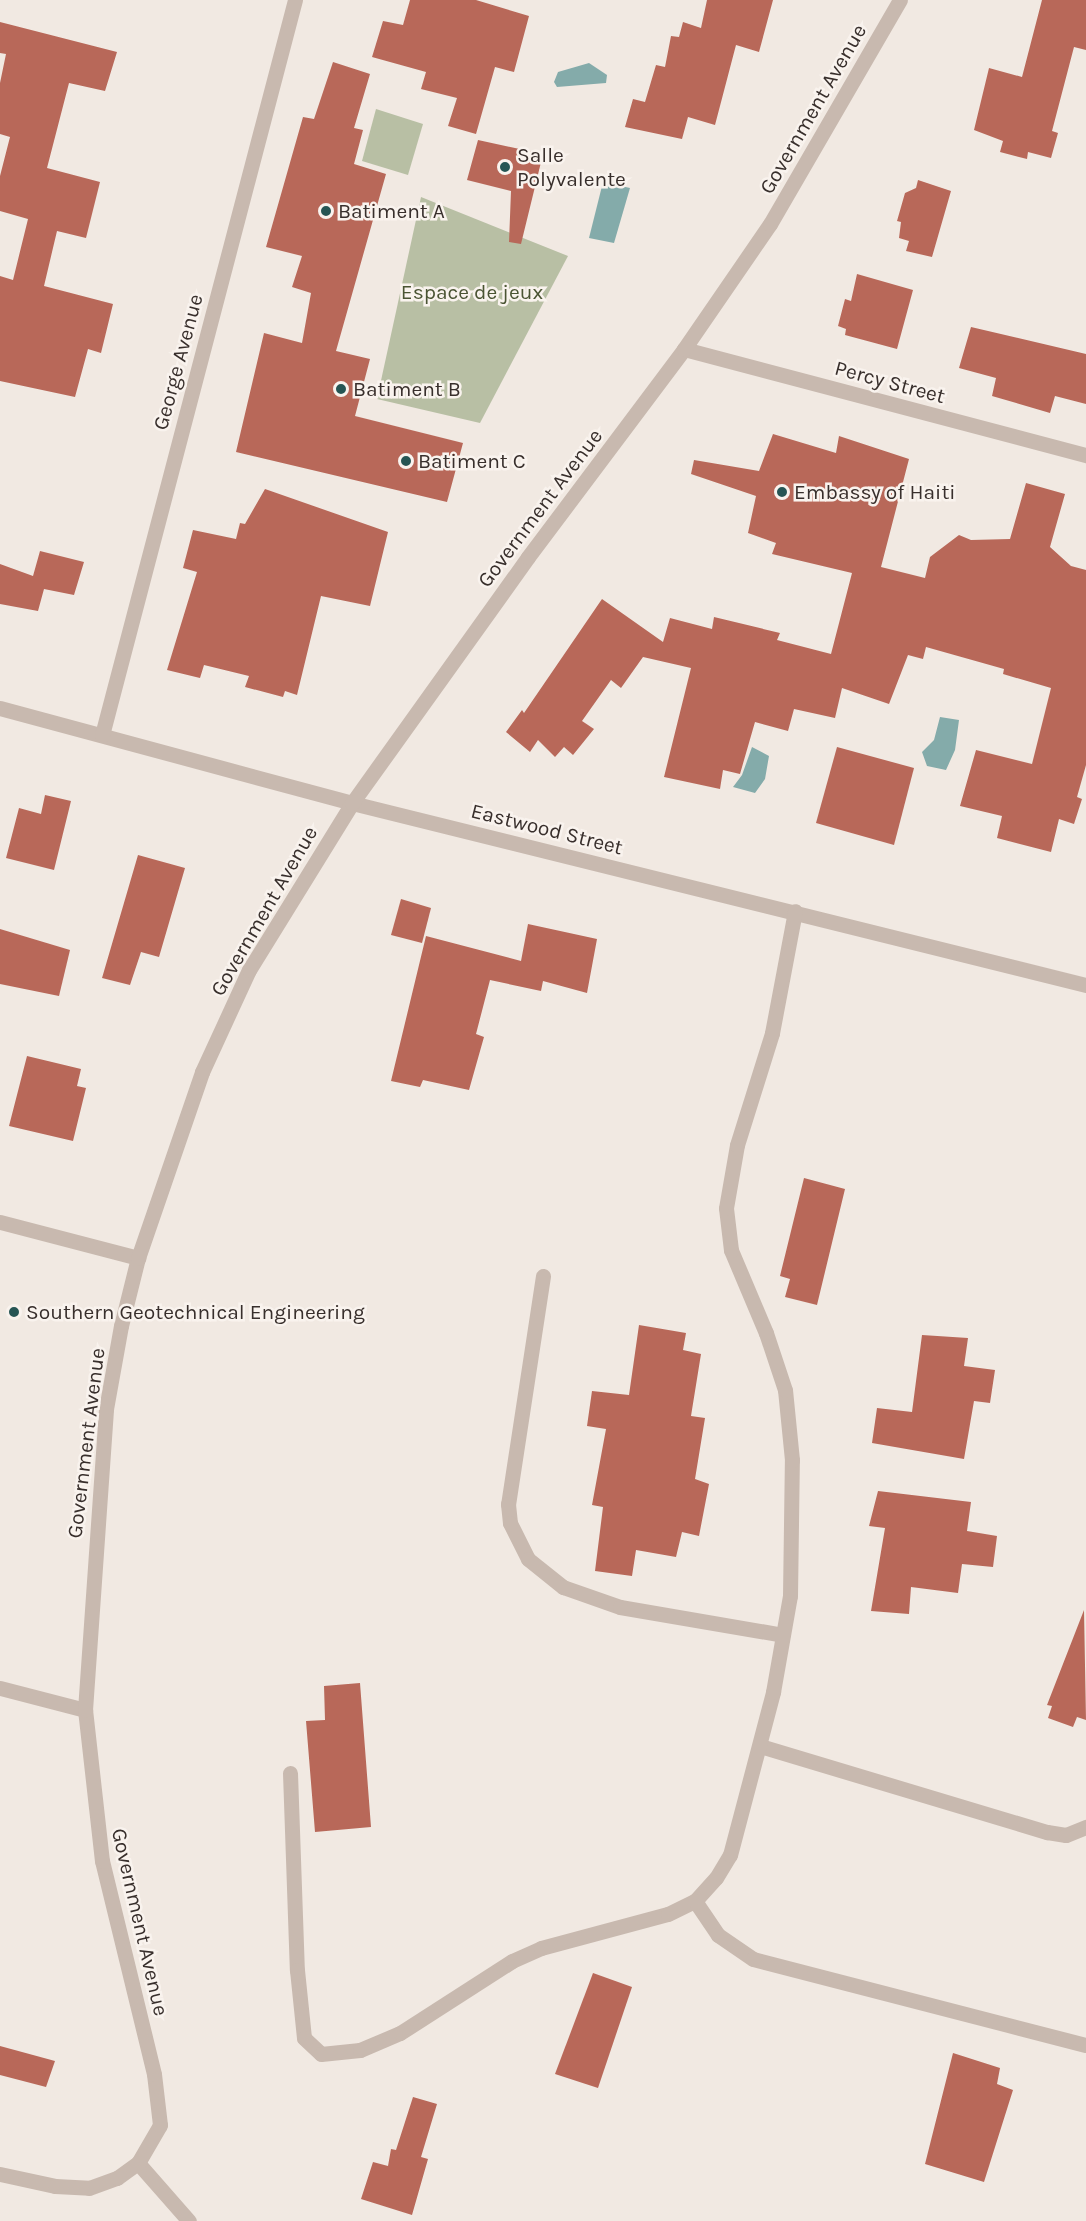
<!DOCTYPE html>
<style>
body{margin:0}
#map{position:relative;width:1086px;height:2221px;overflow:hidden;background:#f1e9e2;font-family:Karla,sans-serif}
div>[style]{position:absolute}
.green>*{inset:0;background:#b8bfa4}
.water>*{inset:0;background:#84abaa}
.building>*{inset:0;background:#b86859}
.street>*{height:15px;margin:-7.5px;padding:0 7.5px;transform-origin:7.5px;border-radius:7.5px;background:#c8b9af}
.dots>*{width:16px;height:16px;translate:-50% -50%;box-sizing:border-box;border:3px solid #f9f3ee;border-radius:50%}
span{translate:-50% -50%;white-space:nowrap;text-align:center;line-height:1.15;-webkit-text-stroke:5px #f9f3ee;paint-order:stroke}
.street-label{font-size:21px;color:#382f2c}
.poi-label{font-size:21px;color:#382f2c}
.left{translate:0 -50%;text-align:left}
.park-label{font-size:21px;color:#4a5433}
</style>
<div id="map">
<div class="green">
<div style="clip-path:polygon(376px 109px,423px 124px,408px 175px,362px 161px)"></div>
<div style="clip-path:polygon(421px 197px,568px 256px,480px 423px,377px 399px)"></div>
</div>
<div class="water">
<div style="clip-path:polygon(589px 63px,607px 75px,606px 83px,557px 87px,554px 82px,558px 72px)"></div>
<div style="clip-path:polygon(603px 182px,630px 188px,614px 243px,589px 238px)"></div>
<div style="clip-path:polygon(940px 717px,959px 720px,955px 750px,946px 770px,927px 766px,922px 752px,934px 740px)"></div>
<div style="clip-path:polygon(752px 747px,769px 756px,765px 779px,755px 793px,733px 787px,742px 775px)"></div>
</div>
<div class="building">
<div style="clip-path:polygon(410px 0,476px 0,529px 16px,514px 72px,495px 67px,476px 134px,448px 126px,457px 98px,421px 89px,426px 72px,372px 57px,383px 21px,403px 25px)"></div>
<div style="clip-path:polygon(707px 0,773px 0,759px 52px,736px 45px,715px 125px,688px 117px,682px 139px,625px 127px,633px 99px,645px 102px,656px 65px,665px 67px,671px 36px,679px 37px,683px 22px,701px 28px)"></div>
<div style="clip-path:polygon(1042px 0,1086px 0,1086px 50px,1074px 47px,1052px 131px,1058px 133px,1051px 158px,1028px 152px,1027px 159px,1000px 152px,1003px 141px,974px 130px,989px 68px,1022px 77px)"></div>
<div style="clip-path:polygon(0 22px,117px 52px,105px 91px,69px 83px,47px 168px,100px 182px,86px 238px,57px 231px,44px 286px,113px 304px,101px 353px,88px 349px,75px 397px,0 381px,0 276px,13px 280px,28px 219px,0 211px,0 176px,10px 137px,0 134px,0 83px,6px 54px,0 53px)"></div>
<div style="clip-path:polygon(333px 62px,370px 74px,354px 128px,363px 130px,354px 164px,386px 174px,336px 351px,370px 359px,355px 416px,463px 443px,447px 502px,236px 452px,264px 333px,302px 343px,311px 293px,292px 287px,302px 256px,266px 247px,303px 117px,314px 119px)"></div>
<div style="clip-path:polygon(478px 140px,543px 154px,521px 244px,509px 242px,511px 191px,467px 180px)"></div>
<div style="clip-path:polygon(918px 180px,951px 191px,932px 257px,906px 251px,909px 241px,899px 238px,901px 222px,897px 221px,905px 193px,916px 188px)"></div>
<div style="clip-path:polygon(857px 274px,913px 290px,897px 349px,845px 335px,846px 329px,838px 326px,845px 299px,851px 301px)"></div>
<div style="clip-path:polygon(971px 327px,1086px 354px,1086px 404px,1055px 396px,1050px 413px,992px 396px,996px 378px,959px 368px)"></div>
<div style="clip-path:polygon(773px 434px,836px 453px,839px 436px,909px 459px,881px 567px,925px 578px,930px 557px,959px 535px,971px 540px,1010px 539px,1026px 483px,1065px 494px,1050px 547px,1071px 566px,1086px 570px,1086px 765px,1077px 797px,1082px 799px,1074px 824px,1059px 819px,1051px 852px,997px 838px,1002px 816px,960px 806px,976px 750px,1032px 764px,1051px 688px,1003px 674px,1004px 669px,926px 647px,923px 659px,908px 655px,889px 704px,842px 688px,835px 718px,794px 709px,788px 731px,755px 722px,740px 774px,723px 770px,720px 789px,664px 777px,691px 668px,643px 657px,621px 688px,611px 680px,582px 721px,594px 729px,573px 755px,564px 747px,555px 757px,538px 740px,530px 752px,506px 732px,522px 710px,524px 713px,602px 599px,663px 642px,670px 618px,712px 629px,714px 617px,780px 633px,777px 640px,831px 654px,852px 573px,772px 554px,776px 543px,748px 533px,756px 496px,691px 474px,694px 460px,759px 471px)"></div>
<div style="clip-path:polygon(265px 489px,388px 532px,370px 606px,321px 596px,297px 695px,285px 691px,283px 697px,245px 687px,249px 676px,204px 665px,200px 678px,167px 670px,197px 572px,183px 568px,193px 530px,236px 539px,240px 523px,245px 524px)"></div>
<div style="clip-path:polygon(40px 551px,84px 562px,74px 595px,44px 589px,38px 611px,0 604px,0 564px,33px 576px)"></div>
<div style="clip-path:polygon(837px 747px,914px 768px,894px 845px,816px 823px)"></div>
<div style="clip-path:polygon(45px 795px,71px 801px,54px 870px,6px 858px,19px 808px,41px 814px)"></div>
<div style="clip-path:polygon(138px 855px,185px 868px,159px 957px,141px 952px,130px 985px,102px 978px)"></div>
<div style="clip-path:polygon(401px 899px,431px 908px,422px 943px,391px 935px)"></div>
<div style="clip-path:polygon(528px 924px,597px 939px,587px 993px,543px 981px,541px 991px,490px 980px,476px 1034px,484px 1037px,469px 1090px,423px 1080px,420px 1087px,391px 1081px,426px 936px,521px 961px)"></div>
<div style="clip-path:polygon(0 929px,70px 950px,59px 996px,0 984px)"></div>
<div style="clip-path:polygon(27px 1056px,81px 1069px,77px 1086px,86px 1088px,73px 1141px,9px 1126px)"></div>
<div style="clip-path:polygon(804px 1178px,845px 1189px,817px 1305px,785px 1297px,790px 1279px,780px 1276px)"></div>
<div style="clip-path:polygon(639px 1325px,686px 1333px,683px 1350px,701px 1354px,691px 1416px,705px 1418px,695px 1479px,709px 1484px,699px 1536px,682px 1532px,676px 1557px,636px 1550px,632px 1576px,595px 1571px,603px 1507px,592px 1505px,606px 1429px,587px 1426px,592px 1391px,629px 1395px)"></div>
<div style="clip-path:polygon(922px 1335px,968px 1338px,964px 1366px,995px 1370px,990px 1403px,974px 1401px,964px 1459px,872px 1443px,877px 1408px,912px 1412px)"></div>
<div style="clip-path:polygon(878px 1491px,971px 1502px,967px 1531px,997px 1536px,993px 1567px,962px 1564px,958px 1593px,911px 1587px,909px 1614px,871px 1611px,885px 1528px,869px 1526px)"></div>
<div style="clip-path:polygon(1084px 1610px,1086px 1720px,1077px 1717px,1073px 1727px,1048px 1718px,1052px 1706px,1047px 1705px)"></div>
<div style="clip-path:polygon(360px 1683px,371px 1827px,315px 1832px,306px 1721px,325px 1720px,324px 1686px)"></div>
<div style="clip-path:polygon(593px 1973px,632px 1987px,598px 2088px,555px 2074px)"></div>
<div style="clip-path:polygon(0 2046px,55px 2061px,46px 2087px,0 2075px)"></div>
<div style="clip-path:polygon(953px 2053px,1000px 2068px,997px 2084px,1013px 2090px,984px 2182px,925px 2164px)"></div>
<div style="clip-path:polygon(413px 2097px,437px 2104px,421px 2157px,428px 2159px,412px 2215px,361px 2199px,373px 2162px,388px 2166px,391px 2149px,396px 2150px)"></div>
</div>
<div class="street">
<div style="left:684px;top:349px;width:416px;rotate:14.8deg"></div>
<div style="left:0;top:708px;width:365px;rotate:15.1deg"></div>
<div style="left:352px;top:803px;width:756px;rotate:13.93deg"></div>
<div style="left:102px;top:735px;width:760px;rotate:-75.29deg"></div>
<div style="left:0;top:1222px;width:143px;rotate:14.6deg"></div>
<div style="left:543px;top:1276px;width:231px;rotate:98.7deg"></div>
<div style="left:508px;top:1504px;width:19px;rotate:84deg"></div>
<div style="left:510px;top:1523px;width:40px;rotate:63.4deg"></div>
<div style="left:528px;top:1559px;width:45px;rotate:38.7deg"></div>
<div style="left:563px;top:1587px;width:60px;rotate:19.3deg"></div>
<div style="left:620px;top:1607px;width:165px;rotate:9.7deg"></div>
<div style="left:0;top:1688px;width:88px;rotate:14.5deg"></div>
<div style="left:760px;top:1746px;width:300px;rotate:16.7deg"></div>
<div style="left:1047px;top:1832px;width:19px;rotate:9deg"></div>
<div style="left:1066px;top:1835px;width:22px;rotate:-22deg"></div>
<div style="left:290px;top:1773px;width:197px;rotate:88deg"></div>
<div style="left:297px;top:1970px;width:68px;rotate:84.1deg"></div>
<div style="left:304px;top:2038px;width:23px;rotate:43deg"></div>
<div style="left:321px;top:2054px;width:39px;rotate:-6deg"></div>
<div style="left:360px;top:2050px;width:43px;rotate:-23deg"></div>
<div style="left:400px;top:2033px;width:133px;rotate:-32.7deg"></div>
<div style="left:512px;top:1961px;width:32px;rotate:-24deg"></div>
<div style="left:541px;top:1948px;width:131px;rotate:-15deg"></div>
<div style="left:668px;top:1914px;width:30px;rotate:-26deg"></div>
<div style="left:695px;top:1901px;width:31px;rotate:-48deg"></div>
<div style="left:716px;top:1878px;width:27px;rotate:-59deg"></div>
<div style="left:730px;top:1855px;width:169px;rotate:-75.2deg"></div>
<div style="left:773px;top:1692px;width:97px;rotate:-80deg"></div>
<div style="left:790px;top:1596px;width:136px;rotate:-89.2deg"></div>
<div style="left:792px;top:1460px;width:70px;rotate:-95.7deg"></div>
<div style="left:785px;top:1390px;width:60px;rotate:-108.4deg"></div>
<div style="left:766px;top:1333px;width:90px;rotate:-112.9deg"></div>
<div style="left:731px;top:1250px;width:42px;rotate:-96.8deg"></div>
<div style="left:726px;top:1208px;width:64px;rotate:-80.1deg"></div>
<div style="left:737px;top:1145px;width:117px;rotate:-72.6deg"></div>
<div style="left:772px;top:1033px;width:124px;rotate:-79.3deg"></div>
<div style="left:695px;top:1901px;width:41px;rotate:55.9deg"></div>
<div style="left:718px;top:1935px;width:42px;rotate:34.4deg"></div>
<div style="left:753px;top:1959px;width:344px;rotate:14.5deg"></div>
<div style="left:138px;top:2163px;width:77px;rotate:48.7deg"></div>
<div style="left:0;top:2174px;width:56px;rotate:12.3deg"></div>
<div style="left:55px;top:2186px;width:34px;rotate:3deg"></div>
<div style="left:89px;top:2188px;width:30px;rotate:-20deg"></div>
<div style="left:117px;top:2178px;width:26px;rotate:-36deg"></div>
<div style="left:138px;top:2163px;width:44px;rotate:-59.9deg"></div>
<div style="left:160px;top:2125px;width:51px;rotate:-96.7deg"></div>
<div style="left:154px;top:2074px;width:219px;rotate:-103.7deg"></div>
<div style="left:102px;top:1861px;width:152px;rotate:-96.4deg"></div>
<div style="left:85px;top:1710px;width:302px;rotate:-86deg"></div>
<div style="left:106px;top:1409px;width:84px;rotate:-79.8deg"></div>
<div style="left:121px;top:1326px;width:70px;rotate:-76deg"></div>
<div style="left:138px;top:1258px;width:197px;rotate:-71deg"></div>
<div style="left:202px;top:1072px;width:112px;rotate:-65.3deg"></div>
<div style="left:249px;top:970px;width:196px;rotate:-58.3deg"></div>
<div style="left:352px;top:803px;width:302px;rotate:-54.4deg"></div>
<div style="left:528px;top:557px;width:260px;rotate:-53.1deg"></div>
<div style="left:684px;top:349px;width:152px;rotate:-55.5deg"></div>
<div style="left:770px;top:224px;width:259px;rotate:-59.9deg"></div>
</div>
<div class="dots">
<div style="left:505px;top:167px;background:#265554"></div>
<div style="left:326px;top:211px;background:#265554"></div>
<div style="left:341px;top:389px;background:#265554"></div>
<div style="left:406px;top:461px;background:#265554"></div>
<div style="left:782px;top:492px;background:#265554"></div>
<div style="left:14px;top:1312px;background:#265554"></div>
</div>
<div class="street-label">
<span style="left:813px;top:109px;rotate:-60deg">Government Avenue</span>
<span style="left:178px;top:362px;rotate:-75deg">George Avenue</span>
<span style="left:890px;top:382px;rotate:15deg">Percy Street</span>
<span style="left:540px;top:508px;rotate:-53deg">Government Avenue</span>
<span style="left:547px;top:829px;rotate:14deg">Eastwood Street</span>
<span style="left:264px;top:911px;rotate:-60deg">Government Avenue</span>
<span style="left:86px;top:1443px;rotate:-83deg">Government Avenue</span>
<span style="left:140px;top:1922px;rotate:77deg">Government Avenue</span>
</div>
<div class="poi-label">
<span class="left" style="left:517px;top:167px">Salle<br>Polyvalente</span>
<span class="left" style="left:338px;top:211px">Batiment A</span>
<span class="left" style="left:353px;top:389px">Batiment B</span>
<span class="left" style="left:418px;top:461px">Batiment C</span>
<span class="left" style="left:794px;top:492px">Embassy of Haiti</span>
<span class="left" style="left:26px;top:1312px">Southern Geotechnical Engineering</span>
</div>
<div class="park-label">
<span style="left:472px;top:292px">Espace de jeux</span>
</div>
</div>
